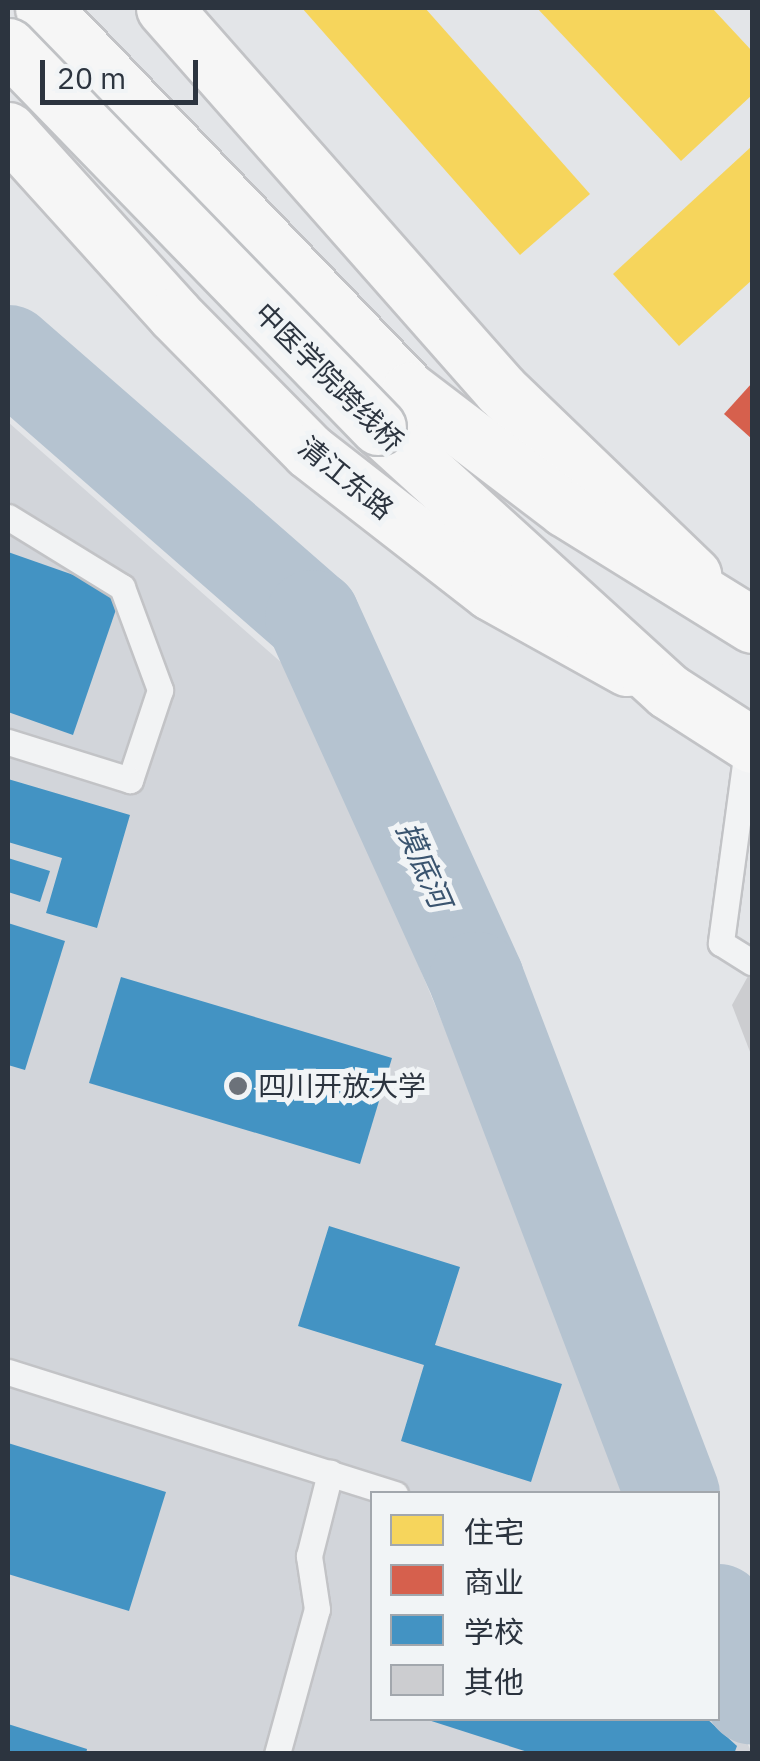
<!DOCTYPE html>
<meta charset="utf-8">
<style>
body{margin:0}
#map{position:relative;width:760px;height:1761px;overflow:hidden;background:#e3e5e8;font-family:"IBM Plex Sans","Noto Sans SC",sans-serif}
div>[style]{position:absolute}
.built>*{inset:0;background:#d2d5da}
.homes>*{inset:0;background:#f6d55c}
.shops>*{inset:0;background:#d6604d}
.schools>*{inset:0;background:#4393c3}
.river>*{height:95px;margin:-47.5px;padding:0 47.5px;transform-origin:47.5px;border-radius:47.5px;background:#b5c3d0}
.building>*{inset:0;background:#cccdd0}
.roads{filter:drop-shadow(2px 0 #c2c3c6) drop-shadow(-2px 0 #c2c3c6) drop-shadow(0 2px #c2c3c6) drop-shadow(0 -2px #c2c3c6)}
.service>*{height:25px;margin:-12.5px;padding:0 12.5px;transform-origin:12.5px;border-radius:12.5px;background:#f2f3f4}
.secondary>*{height:55px;margin:-27.5px;padding:0 27.5px;transform-origin:27.5px;border-radius:27.5px;background:#f6f6f6}
.primary>*{height:55px;margin:-27.5px;padding:0 27.5px;transform-origin:27.5px;border-radius:27.5px;background:#f6f6f6}
.bridges{filter:drop-shadow(2px 0 #c0c2c5) drop-shadow(-2px 0 #c0c2c5) drop-shadow(0 2px #c0c2c5) drop-shadow(0 -2px #c0c2c5)}
.primary-bridge>*{height:55px;margin:-27.5px;padding:0 27.5px;transform-origin:27.5px;border-radius:27.5px;background:#f6f6f6}
.dots>*{width:28px;height:28px;translate:-50% -50%;box-sizing:border-box;border:5px solid #f1f4f6;border-radius:50%}
span{translate:-50% -50%;white-space:nowrap;text-align:center;line-height:1.15;-webkit-text-stroke:10px #f1f4f6;paint-order:stroke}
.street-label{font-size:28px;color:#2c343f}
.poi-label{font-size:28px;color:#2c343f}
.left{translate:0 -50%;text-align:left}
.water-label{font-size:30px;color:#3a546f;font-style:italic}
.frame{position:absolute;inset:0;border:10px solid #2c343f;pointer-events:none}
.legend{position:absolute;left:370px;top:1491px;width:350px;height:230px;box-sizing:border-box;background:#f1f4f6;border:2px solid #a2a7ad;margin:0;padding:12px 18px;list-style:none;font-size:30px;color:#2c343f}
.legend li{display:flex;align-items:center;gap:20px;height:50px}
.legend b{width:50px;border:2px solid #a2a7ad}
.scale{position:absolute;left:40px;top:60px;width:158px;height:45px;box-sizing:border-box;border:5px solid #2c343f;border-top:0;padding-left:12px;font-size:30px;line-height:35px;white-space:nowrap;color:#2c343f;-webkit-text-stroke:8px #f1f4f6;paint-order:stroke}
</style>
<div id="map">
<div class="built">
<div style="clip-path:polygon(8px 422px,299px 678px,638px 1493px,372px 1494px,372px 1718px,718px 1718px,718px 1683px,752px 1753px,8px 1753px)"></div>
</div>
<div class="homes">
<div style="clip-path:polygon(302px 8px,425px 8px,590px 194px,520px 255px)"></div>
<div style="clip-path:polygon(537px 8px,712px 8px,752px 51px,752px 95px,681px 161px)"></div>
<div style="clip-path:polygon(752px 146px,752px 280px,679px 346px,613px 274px)"></div>
</div>
<div class="shops">
<div style="clip-path:polygon(752px 383px,752px 439px,724px 414px)"></div>
</div>
<div class="schools">
<div style="clip-path:polygon(8px 552px,122px 592px,73px 735px,8px 712px)"></div>
<div style="clip-path:polygon(8px 779px,130px 815px,97px 928px,46px 913px,62px 858px,8px 842px)"></div>
<div style="clip-path:polygon(8px 858px,50px 871px,40px 902px,8px 892px)"></div>
<div style="clip-path:polygon(8px 923px,65px 941px,25px 1070px,8px 1065px)"></div>
<div style="clip-path:polygon(121px 977px,392px 1058px,360px 1164px,89px 1083px)"></div>
<div style="clip-path:polygon(329px 1226px,460px 1267px,435px 1345px,562px 1384px,531px 1482px,401px 1441px,424px 1365px,298px 1326px)"></div>
<div style="clip-path:polygon(8px 1443px,166px 1492px,129px 1611px,8px 1574px)"></div>
<div style="clip-path:polygon(422px 1718px,706px 1718px,737px 1746px,734px 1754px,534px 1754px)"></div>
<div style="clip-path:polygon(8px 1724px,87px 1749px,86px 1754px,8px 1754px)"></div>
</div>
<div class="river">
<div style="left:8px;top:352px;width:403px;rotate:41.1deg"></div>
<div style="left:312px;top:617px;width:397px;rotate:65.6deg"></div>
<div style="left:476px;top:979px;width:551px;rotate:69.16deg"></div>
<div style="left:718px;top:1611px;width:92px;rotate:68.4deg"></div>
</div>
<div class="building">
<div style="clip-path:polygon(752px 969px,752px 1057px,732px 1005px)"></div>
</div>
<div class="roads">
<div class="service">
<div style="left:8px;top:517px;width:134px;rotate:31.6deg"></div>
<div style="left:122px;top:587px;width:110px;rotate:69.7deg"></div>
<div style="left:160px;top:690px;width:95px;rotate:108.4deg"></div>
<div style="left:130px;top:780px;width:128px;rotate:-162.7deg"></div>
<div style="left:748px;top:742px;width:203px;rotate:97.7deg"></div>
<div style="left:721px;top:943px;width:36px;rotate:32deg"></div>
<div style="left:8px;top:1372px;width:406px;rotate:17.5deg"></div>
<div style="left:277px;top:1754px;width:150px;rotate:-74.6deg"></div>
<div style="left:317px;top:1609px;width:54px;rotate:-98.6deg"></div>
<div style="left:309px;top:1556px;width:86px;rotate:-75.8deg"></div>
</div>
<div class="secondary">
<div style="left:164px;top:8px;width:509px;rotate:48.58deg"></div>
<div style="left:501px;top:390px;width:267px;rotate:43.9deg"></div>
<div style="left:8px;top:130px;width:249px;rotate:47.9deg"></div>
<div style="left:175px;top:315px;width:191px;rotate:45.4deg"></div>
<div style="left:309px;top:451px;width:229px;rotate:37.9deg"></div>
<div style="left:490px;top:592px;width:157px;rotate:29deg"></div>
</div>
<div class="primary">
<div style="left:43px;top:8px;width:529px;rotate:46.23deg"></div>
<div style="left:409px;top:390px;width:196px;rotate:37.3deg"></div>
<div style="left:565px;top:509px;width:220px;rotate:31.8deg"></div>
<div style="left:378px;top:427px;width:392px;rotate:42.3deg"></div>
<div style="left:668px;top:691px;width:100px;rotate:32.7deg"></div>
</div>
</div>
<div class="bridges">
<div class="primary-bridge">
<div style="left:8px;top:46px;width:531px;rotate:45.84deg"></div>
</div>
</div>
<div class="dots">
<div style="left:238px;top:1086px;background:#6c727a"></div>
</div>
<div class="street-label">
<span style="left:329px;top:377px;rotate:45deg">中医学院跨线桥</span>
<span style="left:346px;top:478px;rotate:39deg">清江东路</span>
</div>
<div class="poi-label">
<span class="left" style="left:258px;top:1086px">四川开放大学</span>
</div>
<div class="water-label">
<span style="left:424px;top:865px;rotate:66deg">摸底河</span>
</div>
<div class="frame"></div>
<ul class="legend">
<li><b style="height:28px;background:#f6d55c"></b>住宅</li>
<li><b style="height:28px;background:#d6604d"></b>商业</li>
<li><b style="height:28px;background:#4393c3"></b>学校</li>
<li><b style="height:28px;background:#cccdd0"></b>其他</li>
</ul>
<div class="scale">20 m</div>
</div>
